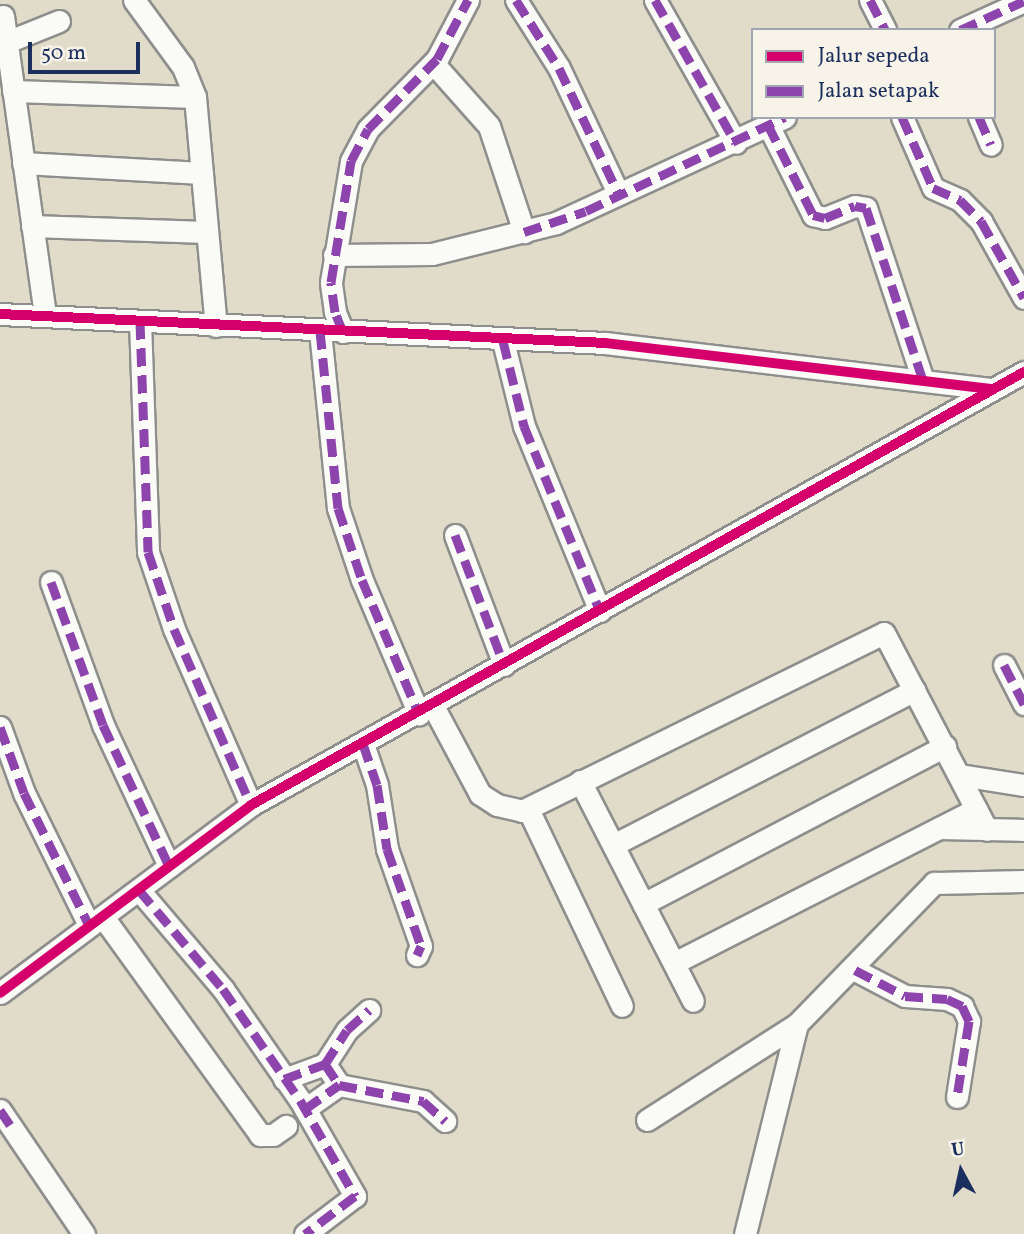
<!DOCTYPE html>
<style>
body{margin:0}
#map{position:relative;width:1024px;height:1234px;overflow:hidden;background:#e0dcc9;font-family:Vollkorn,serif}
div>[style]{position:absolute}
.roads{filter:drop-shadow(2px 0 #8e8f8d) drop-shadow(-2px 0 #8e8f8d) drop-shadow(0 2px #8e8f8d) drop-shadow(0 -2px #8e8f8d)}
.minor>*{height:21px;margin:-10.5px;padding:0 10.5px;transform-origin:10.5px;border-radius:10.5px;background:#fafaf7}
.quiet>*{height:9px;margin-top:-4.5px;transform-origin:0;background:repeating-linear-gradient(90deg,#8e44ad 0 18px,transparent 0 27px)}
.cycleway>*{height:10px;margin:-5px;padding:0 5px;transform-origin:5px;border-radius:5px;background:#d6006c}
span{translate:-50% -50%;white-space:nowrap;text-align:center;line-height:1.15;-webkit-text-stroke:7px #f7f3e8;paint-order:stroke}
.legend{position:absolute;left:751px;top:28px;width:245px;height:91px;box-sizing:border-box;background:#f7f3e8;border:2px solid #9fa5b1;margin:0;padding:9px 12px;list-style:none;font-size:21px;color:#1b2f5e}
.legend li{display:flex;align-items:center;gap:14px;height:35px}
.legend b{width:35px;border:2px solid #9fa5b1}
.north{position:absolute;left:926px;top:1136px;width:70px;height:70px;-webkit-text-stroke:5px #f7f3e8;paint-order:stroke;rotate:352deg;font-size:19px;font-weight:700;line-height:28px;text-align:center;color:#1b2f5e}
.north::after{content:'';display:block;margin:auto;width:24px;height:32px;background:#1b2f5e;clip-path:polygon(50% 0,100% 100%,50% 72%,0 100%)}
.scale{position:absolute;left:28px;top:42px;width:112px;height:32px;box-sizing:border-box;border:4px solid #1b2f5e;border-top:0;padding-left:9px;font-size:21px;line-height:24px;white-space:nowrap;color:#1b2f5e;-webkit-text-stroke:5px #f7f3e8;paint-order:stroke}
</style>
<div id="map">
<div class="roads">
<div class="minor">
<div style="left:134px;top:0;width:83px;rotate:53.8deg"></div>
<div style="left:183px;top:67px;width:32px;rotate:68deg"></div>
<div style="left:195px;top:97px;width:230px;rotate:84.8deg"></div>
<div style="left:516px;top:0;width:80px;rotate:57.7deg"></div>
<div style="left:559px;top:68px;width:138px;rotate:64.7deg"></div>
<div style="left:655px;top:0;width:164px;rotate:60.5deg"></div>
<div style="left:870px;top:0;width:34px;rotate:63deg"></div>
<div style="left:3px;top:16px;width:303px;rotate:82deg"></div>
<div style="left:960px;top:30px;width:70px;rotate:-24.4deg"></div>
<div style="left:7px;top:42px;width:56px;rotate:-22deg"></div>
<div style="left:433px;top:63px;width:84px;rotate:48.4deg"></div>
<div style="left:489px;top:126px;width:112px;rotate:71.7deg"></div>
<div style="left:13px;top:91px;width:182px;rotate:1.9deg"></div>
<div style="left:902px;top:117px;width:77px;rotate:66.4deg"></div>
<div style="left:933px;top:188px;width:30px;rotate:24deg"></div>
<div style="left:960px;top:200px;width:30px;rotate:45deg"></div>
<div style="left:981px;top:221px;width:88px;rotate:60.8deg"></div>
<div style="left:979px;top:117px;width:30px;rotate:67deg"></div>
<div style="left:768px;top:125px;width:101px;rotate:63.4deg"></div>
<div style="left:813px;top:215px;width:12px;rotate:14deg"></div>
<div style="left:825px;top:218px;width:32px;rotate:-22deg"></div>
<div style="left:855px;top:206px;width:11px;rotate:10deg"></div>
<div style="left:866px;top:208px;width:181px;rotate:71.7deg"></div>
<div style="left:23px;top:163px;width:179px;rotate:3.2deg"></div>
<div style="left:32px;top:226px;width:174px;rotate:2deg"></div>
<div style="left:334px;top:255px;width:98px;rotate:-0.6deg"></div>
<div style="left:432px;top:254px;width:128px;rotate:-14deg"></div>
<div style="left:556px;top:223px;width:252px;rotate:-24.8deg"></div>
<div style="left:0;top:314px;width:606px;rotate:2.74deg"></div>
<div style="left:605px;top:343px;width:390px;rotate:6.8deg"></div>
<div style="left:140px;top:321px;width:231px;rotate:88deg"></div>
<div style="left:148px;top:552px;width:81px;rotate:71.3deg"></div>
<div style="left:174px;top:629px;width:192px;rotate:66.4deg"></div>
<div style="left:320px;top:331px;width:178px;rotate:84.2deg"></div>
<div style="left:338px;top:508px;width:76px;rotate:71.6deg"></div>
<div style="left:362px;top:580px;width:146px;rotate:67deg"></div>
<div style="left:343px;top:332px;width:22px;rotate:-112deg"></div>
<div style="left:335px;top:312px;width:30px;rotate:-98deg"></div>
<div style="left:331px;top:282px;width:123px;rotate:-80.6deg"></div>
<div style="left:351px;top:161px;width:36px;rotate:-62deg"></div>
<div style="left:368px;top:129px;width:98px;rotate:-45.4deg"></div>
<div style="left:437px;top:59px;width:67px;rotate:-62.3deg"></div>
<div style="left:503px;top:341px;width:88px;rotate:76.1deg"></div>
<div style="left:524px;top:426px;width:200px;rotate:67.7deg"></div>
<div style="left:455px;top:535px;width:139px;rotate:69.3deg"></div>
<div style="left:51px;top:582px;width:152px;rotate:70deg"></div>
<div style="left:103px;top:725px;width:156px;rotate:64.9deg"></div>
<div style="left:1004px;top:665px;width:44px;rotate:62.9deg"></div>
<div style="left:433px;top:706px;width:100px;rotate:61.9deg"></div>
<div style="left:480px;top:794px;width:20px;rotate:33deg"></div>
<div style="left:497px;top:805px;width:26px;rotate:13deg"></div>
<div style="left:522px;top:811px;width:403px;rotate:-26.2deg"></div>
<div style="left:884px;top:633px;width:222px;rotate:62.4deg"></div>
<div style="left:0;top:727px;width:70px;rotate:70deg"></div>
<div style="left:24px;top:793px;width:147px;rotate:63.8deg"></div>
<div style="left:363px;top:744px;width:43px;rotate:71.1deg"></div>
<div style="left:377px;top:785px;width:65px;rotate:81.1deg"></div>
<div style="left:387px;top:849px;width:103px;rotate:70.7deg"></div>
<div style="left:421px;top:946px;width:10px;rotate:114deg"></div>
<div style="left:960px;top:775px;width:65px;rotate:8.9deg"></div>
<div style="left:580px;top:781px;width:247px;rotate:62.8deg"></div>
<div style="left:528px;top:809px;width:218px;rotate:64.5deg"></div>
<div style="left:939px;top:828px;width:85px;rotate:1.3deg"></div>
<div style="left:613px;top:845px;width:339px;rotate:-27.2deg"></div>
<div style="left:139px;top:890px;width:130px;rotate:49.7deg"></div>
<div style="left:223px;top:989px;width:135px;rotate:55.3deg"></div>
<div style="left:300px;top:1100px;width:111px;rotate:60.2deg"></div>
<div style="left:355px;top:1196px;width:63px;rotate:142.8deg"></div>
<div style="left:643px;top:904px;width:341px;rotate:-27.6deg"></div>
<div style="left:103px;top:917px;width:269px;rotate:54.2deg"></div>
<div style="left:260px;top:1135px;width:13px"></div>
<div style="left:273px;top:1135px;width:16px;rotate:-35deg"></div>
<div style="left:674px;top:963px;width:339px;rotate:-27deg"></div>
<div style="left:855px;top:970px;width:56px;rotate:27.5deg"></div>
<div style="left:905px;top:996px;width:42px;rotate:4.1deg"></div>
<div style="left:947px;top:999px;width:17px;rotate:25deg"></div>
<div style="left:962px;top:1006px;width:17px;rotate:65deg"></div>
<div style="left:969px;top:1021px;width:77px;rotate:99deg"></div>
<div style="left:0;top:993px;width:314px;rotate:-36.8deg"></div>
<div style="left:251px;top:805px;width:886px;rotate:-29.26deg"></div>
<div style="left:325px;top:1064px;width:40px;rotate:-57.1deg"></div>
<div style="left:347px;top:1030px;width:30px;rotate:-42deg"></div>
<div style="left:284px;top:1079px;width:44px;rotate:-20.1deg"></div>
<div style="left:325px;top:1064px;width:25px;rotate:56deg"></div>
<div style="left:339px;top:1085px;width:86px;rotate:10.8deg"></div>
<div style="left:423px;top:1101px;width:30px;rotate:42deg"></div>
<div style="left:305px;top:1109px;width:42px;rotate:-35.2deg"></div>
<div style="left:0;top:1110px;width:150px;rotate:55.9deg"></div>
<div style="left:647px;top:1120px;width:178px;rotate:-32.6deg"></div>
<div style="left:745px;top:1234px;width:216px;rotate:-76.1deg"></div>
<div style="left:797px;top:1024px;width:197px;rotate:-45.8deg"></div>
<div style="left:934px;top:883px;width:90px;rotate:-1.3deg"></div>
</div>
</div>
<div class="quiet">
<div style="left:516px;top:0;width:80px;rotate:57.7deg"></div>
<div style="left:559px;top:68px;width:138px;rotate:64.7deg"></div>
<div style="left:655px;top:0;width:164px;rotate:60.5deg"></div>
<div style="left:870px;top:0;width:34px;rotate:63deg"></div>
<div style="left:960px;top:30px;width:70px;rotate:-24.4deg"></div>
<div style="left:902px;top:117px;width:77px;rotate:66.4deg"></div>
<div style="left:933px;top:188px;width:30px;rotate:24deg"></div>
<div style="left:960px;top:200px;width:30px;rotate:45deg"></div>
<div style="left:981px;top:221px;width:88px;rotate:60.8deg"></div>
<div style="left:979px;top:117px;width:30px;rotate:67deg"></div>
<div style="left:768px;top:125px;width:101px;rotate:63.4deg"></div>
<div style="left:813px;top:215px;width:12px;rotate:14deg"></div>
<div style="left:825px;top:218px;width:32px;rotate:-22deg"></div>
<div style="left:855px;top:206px;width:11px;rotate:10deg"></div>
<div style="left:866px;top:208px;width:181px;rotate:71.7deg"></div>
<div style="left:524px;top:232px;width:65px;rotate:-18.7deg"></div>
<div style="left:586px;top:211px;width:220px;rotate:-25.3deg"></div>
<div style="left:140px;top:321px;width:231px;rotate:88deg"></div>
<div style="left:148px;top:552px;width:81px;rotate:71.3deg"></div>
<div style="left:174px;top:629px;width:192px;rotate:66.4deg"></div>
<div style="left:320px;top:331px;width:178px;rotate:84.2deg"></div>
<div style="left:338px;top:508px;width:76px;rotate:71.6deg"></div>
<div style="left:362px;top:580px;width:146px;rotate:67deg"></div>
<div style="left:343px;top:332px;width:22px;rotate:-112deg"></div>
<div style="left:335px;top:312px;width:30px;rotate:-98deg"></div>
<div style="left:331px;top:282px;width:123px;rotate:-80.6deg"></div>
<div style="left:351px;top:161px;width:36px;rotate:-62deg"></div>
<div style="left:368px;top:129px;width:98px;rotate:-45.4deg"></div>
<div style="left:437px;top:59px;width:67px;rotate:-62.3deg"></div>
<div style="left:503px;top:341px;width:88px;rotate:76.1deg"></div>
<div style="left:524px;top:426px;width:200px;rotate:67.7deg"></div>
<div style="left:455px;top:535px;width:139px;rotate:69.3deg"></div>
<div style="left:51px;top:582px;width:152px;rotate:70deg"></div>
<div style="left:103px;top:725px;width:156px;rotate:64.9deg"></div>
<div style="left:1004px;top:665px;width:44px;rotate:62.9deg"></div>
<div style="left:0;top:727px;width:70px;rotate:70deg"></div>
<div style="left:24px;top:793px;width:147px;rotate:63.8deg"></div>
<div style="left:363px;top:744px;width:43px;rotate:71.1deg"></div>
<div style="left:377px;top:785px;width:65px;rotate:81.1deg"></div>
<div style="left:387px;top:849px;width:103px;rotate:70.7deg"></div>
<div style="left:421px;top:946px;width:10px;rotate:114deg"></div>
<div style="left:139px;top:890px;width:130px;rotate:49.7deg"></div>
<div style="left:223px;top:989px;width:135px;rotate:55.3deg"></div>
<div style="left:300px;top:1100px;width:111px;rotate:60.2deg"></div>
<div style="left:355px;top:1196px;width:63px;rotate:142.8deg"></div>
<div style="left:855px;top:970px;width:56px;rotate:27.5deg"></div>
<div style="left:905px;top:996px;width:42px;rotate:4.1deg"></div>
<div style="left:947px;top:999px;width:17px;rotate:25deg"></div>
<div style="left:962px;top:1006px;width:17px;rotate:65deg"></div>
<div style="left:969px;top:1021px;width:77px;rotate:99deg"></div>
<div style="left:325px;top:1064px;width:40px;rotate:-57.1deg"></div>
<div style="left:347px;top:1030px;width:30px;rotate:-42deg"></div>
<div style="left:284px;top:1079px;width:44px;rotate:-20.1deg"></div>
<div style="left:325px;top:1064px;width:25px;rotate:56deg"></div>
<div style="left:339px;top:1085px;width:86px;rotate:10.8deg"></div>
<div style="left:423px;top:1101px;width:30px;rotate:42deg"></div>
<div style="left:305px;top:1109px;width:42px;rotate:-35.2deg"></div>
<div style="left:0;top:1110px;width:25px;rotate:56deg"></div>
</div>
<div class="cycleway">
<div style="left:0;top:314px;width:606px;rotate:2.74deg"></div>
<div style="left:605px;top:343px;width:390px;rotate:6.8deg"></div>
<div style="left:0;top:993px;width:314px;rotate:-36.8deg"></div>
<div style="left:251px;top:805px;width:886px;rotate:-29.26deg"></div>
</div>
<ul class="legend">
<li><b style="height:9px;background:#d6006c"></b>Jalur sepeda</li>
<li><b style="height:9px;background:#8e44ad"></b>Jalan setapak</li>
</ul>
<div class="north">U</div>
<div class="scale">50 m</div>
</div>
